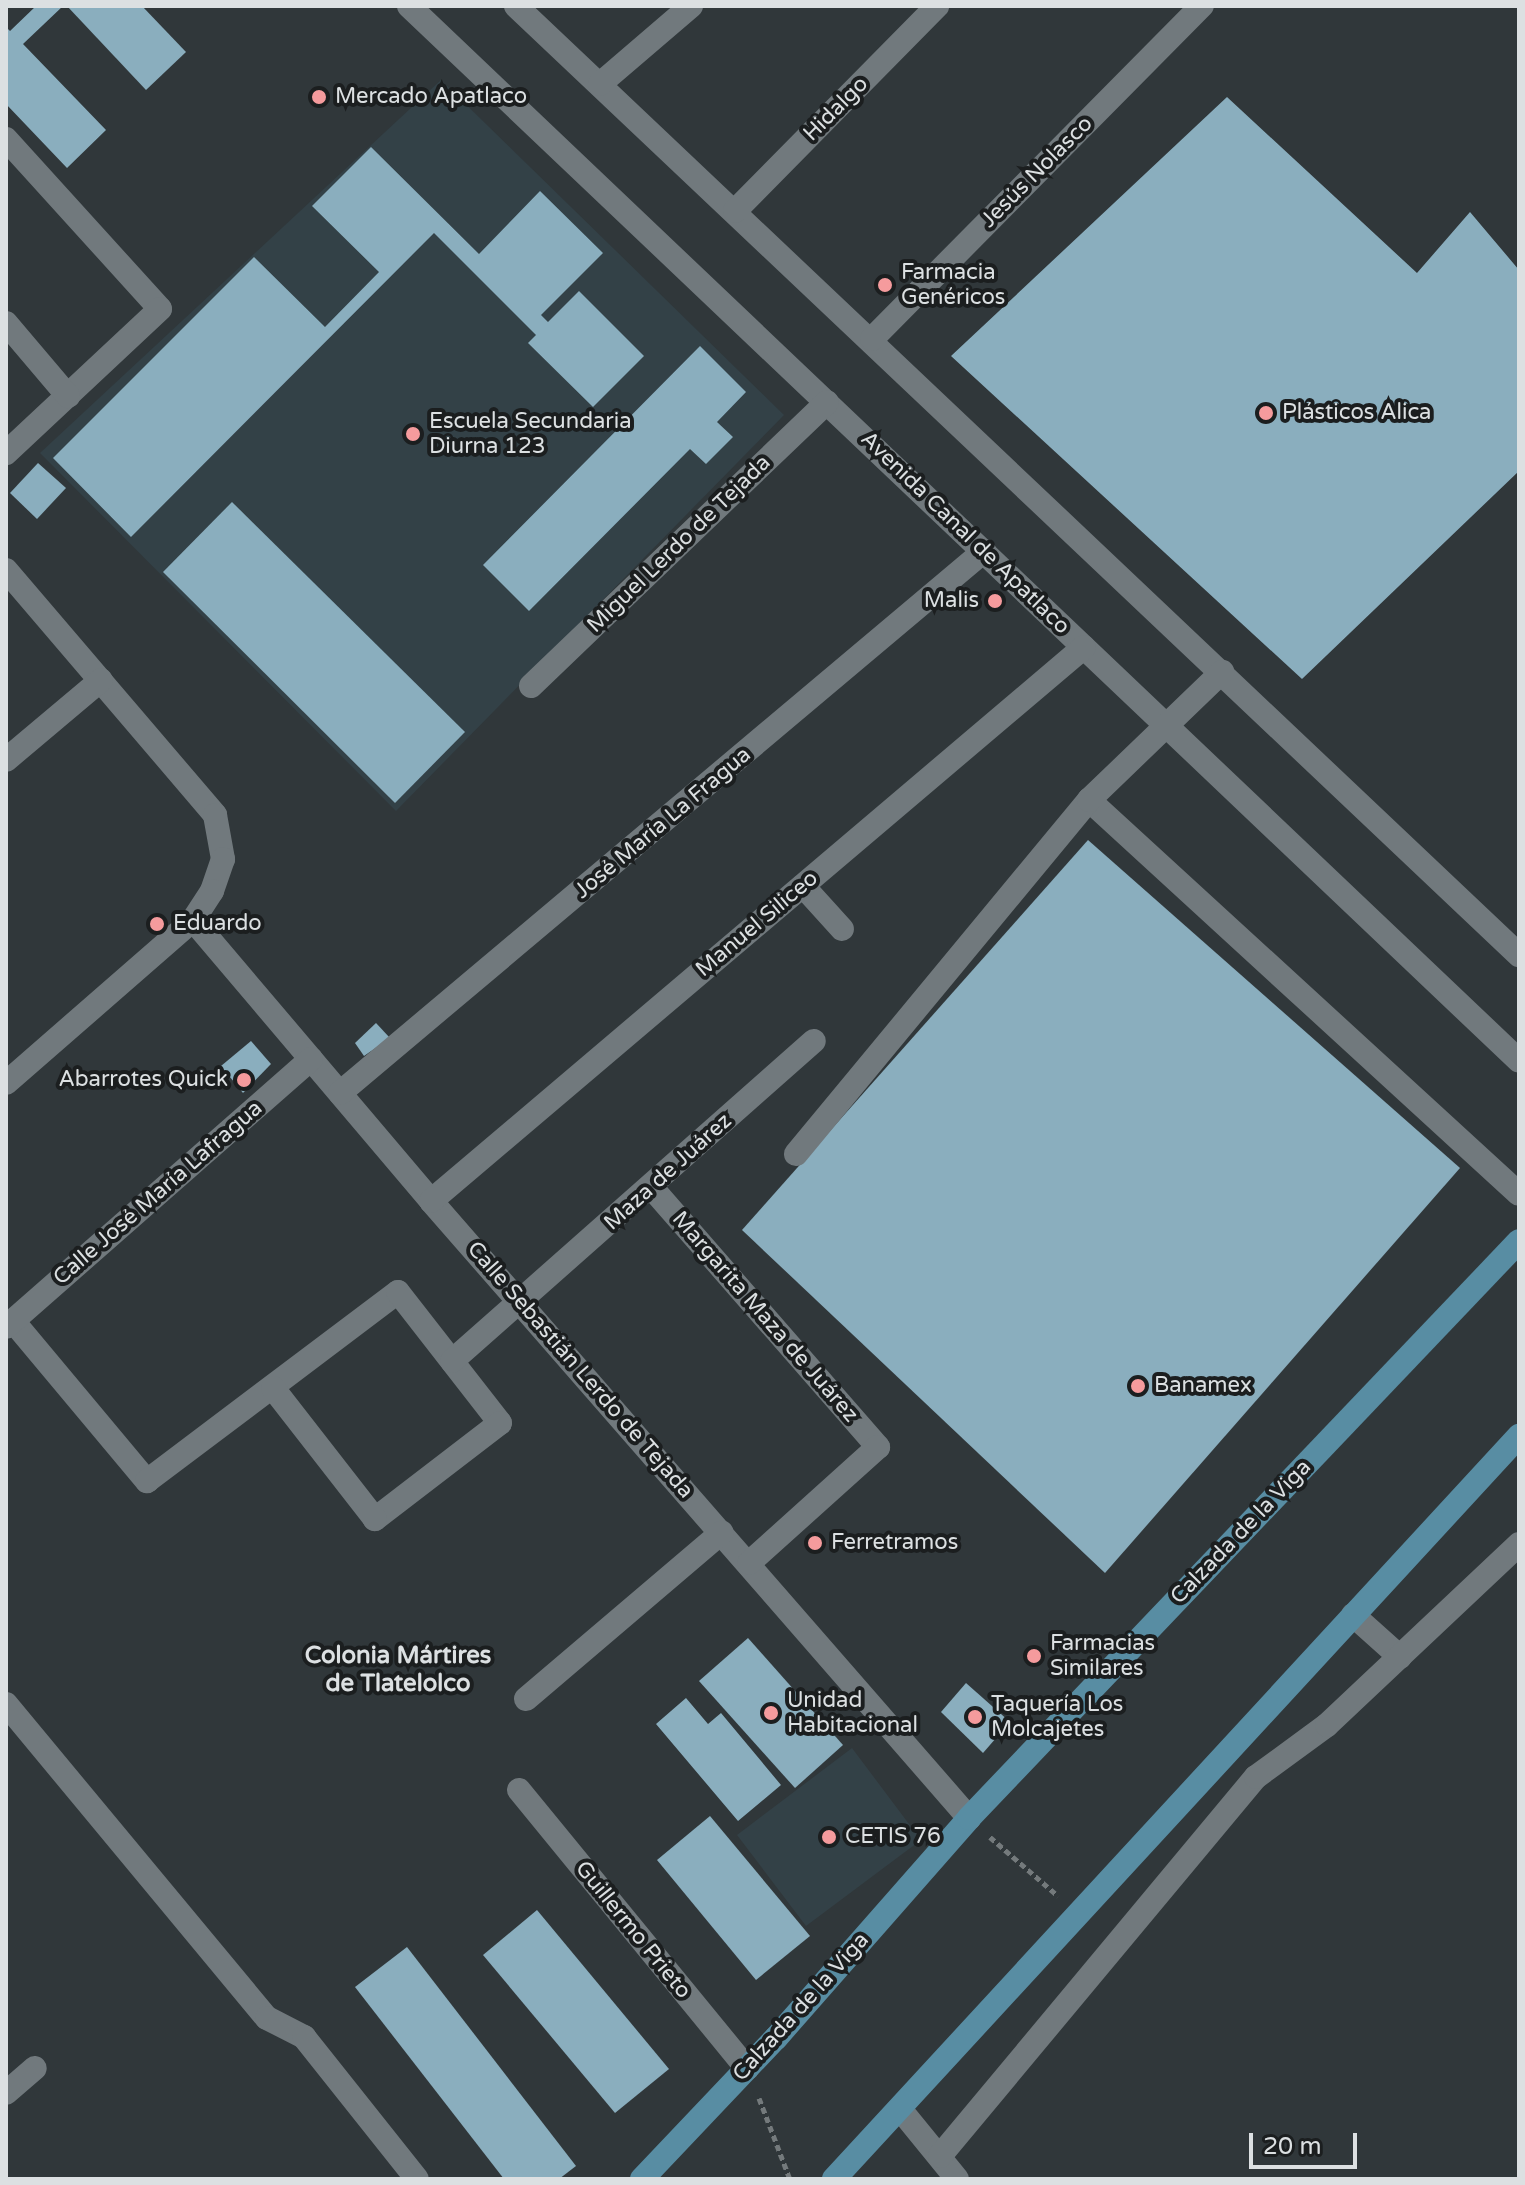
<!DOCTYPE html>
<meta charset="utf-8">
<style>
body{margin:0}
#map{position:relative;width:1525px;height:2185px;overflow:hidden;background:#30373a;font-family:"Varela Round",sans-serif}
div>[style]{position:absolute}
.built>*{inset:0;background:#334147}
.building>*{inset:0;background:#8aaebe}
.path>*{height:5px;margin-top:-2.5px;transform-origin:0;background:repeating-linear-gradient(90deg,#747a7c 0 6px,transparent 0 10px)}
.minor>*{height:24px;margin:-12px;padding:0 12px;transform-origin:12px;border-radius:12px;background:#71797d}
.major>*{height:24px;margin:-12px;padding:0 12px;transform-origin:12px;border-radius:12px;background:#588da3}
.dots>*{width:22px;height:22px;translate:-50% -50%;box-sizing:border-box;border:4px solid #1b1e1f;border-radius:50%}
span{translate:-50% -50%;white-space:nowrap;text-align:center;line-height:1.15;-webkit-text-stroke:8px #1b1e1f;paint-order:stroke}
.poi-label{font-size:22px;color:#dce0e2}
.left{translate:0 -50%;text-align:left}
.right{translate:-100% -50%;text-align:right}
.street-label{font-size:22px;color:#dce0e2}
.neighbourhood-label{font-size:24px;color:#dce0e2;font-weight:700}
.frame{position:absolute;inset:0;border:8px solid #dce0e2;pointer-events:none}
.scale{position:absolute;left:1249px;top:2133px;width:108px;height:36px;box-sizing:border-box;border:4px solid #dce0e2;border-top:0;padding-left:10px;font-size:24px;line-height:28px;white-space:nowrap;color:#dce0e2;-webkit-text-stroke:6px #1b1e1f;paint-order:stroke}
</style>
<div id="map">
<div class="built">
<div style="clip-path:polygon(441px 80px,784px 415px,396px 811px,40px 453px)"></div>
<div style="clip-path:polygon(852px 1748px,921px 1840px,806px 1926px,737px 1835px)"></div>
</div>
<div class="building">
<div style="clip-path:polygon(36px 6px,63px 6px,23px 44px,106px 130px,67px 168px,6px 104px,6px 27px,10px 31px)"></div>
<div style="clip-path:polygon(67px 6px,142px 6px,186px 52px,146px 90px)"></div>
<div style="clip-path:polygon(1227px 97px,1417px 273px,1470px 212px,1519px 270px,1519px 471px,1302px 679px,951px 356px)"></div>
<div style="clip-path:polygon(371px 147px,479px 254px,540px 191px,603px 253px,541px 315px,548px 322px,579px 291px,644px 356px,593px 407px,528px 343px,536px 335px,434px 233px,131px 537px,53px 458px,254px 257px,325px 327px,379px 272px,312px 206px)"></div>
<div style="clip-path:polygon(700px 346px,746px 392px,717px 422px,733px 437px,706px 464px,690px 449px,529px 611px,483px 565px)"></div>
<div style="clip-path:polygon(38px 463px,66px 488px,37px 519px,10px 493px)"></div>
<div style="clip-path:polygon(232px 502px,465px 732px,395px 803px,163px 572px)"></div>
<div style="clip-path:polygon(1088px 840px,1460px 1168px,1105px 1573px,742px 1230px)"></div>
<div style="clip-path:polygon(376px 1023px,390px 1038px,364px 1056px,355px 1043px)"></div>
<div style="clip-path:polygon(251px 1041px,271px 1064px,243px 1093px,221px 1066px)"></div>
<div style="clip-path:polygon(748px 1638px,843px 1745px,795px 1788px,699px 1681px)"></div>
<div style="clip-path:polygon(966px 1683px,1010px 1722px,983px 1753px,941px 1712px)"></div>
<div style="clip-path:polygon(686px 1698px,708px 1724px,721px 1713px,781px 1785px,738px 1821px,656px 1724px)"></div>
<div style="clip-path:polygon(710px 1816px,810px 1936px,756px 1980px,657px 1860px)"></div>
<div style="clip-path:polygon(537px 1910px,669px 2069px,615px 2113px,483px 1955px)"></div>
<div style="clip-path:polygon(407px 1947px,576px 2166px,559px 2179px,504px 2179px,355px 1987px)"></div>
</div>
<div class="path">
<div style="left:990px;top:1837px;width:90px;rotate:40.9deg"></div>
<div style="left:759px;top:2098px;width:87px;rotate:69.1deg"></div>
</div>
<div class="minor">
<div style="left:409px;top:6px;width:1531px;rotate:43.54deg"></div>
<div style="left:516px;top:6px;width:1381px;rotate:43.42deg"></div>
<div style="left:600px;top:84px;width:120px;rotate:-40.6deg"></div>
<div style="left:6px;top:139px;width:229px;rotate:47.8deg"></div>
<div style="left:160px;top:309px;width:211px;rotate:136.9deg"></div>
<div style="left:735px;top:211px;width:288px;rotate:-45.4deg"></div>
<div style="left:6px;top:323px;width:96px;rotate:49.7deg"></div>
<div style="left:872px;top:339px;width:469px;rotate:-45.3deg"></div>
<div style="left:6px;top:570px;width:322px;rotate:49.5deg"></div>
<div style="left:215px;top:815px;width:45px;rotate:79.7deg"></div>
<div style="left:223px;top:859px;width:34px;rotate:109deg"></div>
<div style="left:212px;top:891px;width:35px;rotate:123deg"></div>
<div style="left:193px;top:920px;width:248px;rotate:138.9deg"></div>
<div style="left:531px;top:686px;width:410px;rotate:-43.8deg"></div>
<div style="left:6px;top:760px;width:124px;rotate:-40.1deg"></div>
<div style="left:1089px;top:800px;width:583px;rotate:42.5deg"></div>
<div style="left:803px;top:886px;width:58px;rotate:47.8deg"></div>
<div style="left:193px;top:920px;width:368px;rotate:49.7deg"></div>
<div style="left:431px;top:1201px;width:819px;rotate:48.91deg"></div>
<div style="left:340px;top:1093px;width:842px;rotate:-40.08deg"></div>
<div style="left:796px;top:1154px;width:460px;rotate:-50.4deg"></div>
<div style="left:1089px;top:800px;width:185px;rotate:-43.9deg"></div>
<div style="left:652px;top:1188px;width:344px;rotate:48.9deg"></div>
<div style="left:878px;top:1447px;width:173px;rotate:138deg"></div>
<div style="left:431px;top:1201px;width:856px;rotate:-40.31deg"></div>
<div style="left:13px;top:1321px;width:209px;rotate:50.1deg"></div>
<div style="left:147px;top:1481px;width:314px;rotate:-37deg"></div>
<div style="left:398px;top:1292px;width:166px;rotate:52.1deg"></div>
<div style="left:500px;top:1423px;width:158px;rotate:142.5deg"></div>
<div style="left:375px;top:1519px;width:166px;rotate:-127.9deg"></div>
<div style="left:6px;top:1327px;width:406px;rotate:-41.3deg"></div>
<div style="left:452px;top:1361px;width:483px;rotate:-41.5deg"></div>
<div style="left:1353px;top:1615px;width:63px;rotate:41.8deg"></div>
<div style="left:526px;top:1699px;width:257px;rotate:-40.4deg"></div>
<div style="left:6px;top:1704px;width:408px;rotate:50.3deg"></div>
<div style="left:267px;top:2018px;width:42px;rotate:27.2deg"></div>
<div style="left:304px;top:2037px;width:181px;rotate:51.5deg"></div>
<div style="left:519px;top:1790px;width:360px;rotate:50.7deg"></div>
<div style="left:6px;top:2093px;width:38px;rotate:-41deg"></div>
<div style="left:900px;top:2109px;width:90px;rotate:50.8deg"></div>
<div style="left:940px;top:2156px;width:493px;rotate:-50.2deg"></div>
<div style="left:1256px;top:1777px;width:88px;rotate:-36.2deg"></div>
<div style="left:1327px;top:1725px;width:264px;rotate:-43.3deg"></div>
</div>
<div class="major">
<div style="left:642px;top:2179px;width:195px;rotate:-46.5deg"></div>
<div style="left:776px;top:2038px;width:293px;rotate:-48.7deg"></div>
<div style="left:969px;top:1818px;width:797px;rotate:-46.37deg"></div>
<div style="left:834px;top:2179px;width:1011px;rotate:-47.33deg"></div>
</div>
<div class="dots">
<div style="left:319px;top:97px;background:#f59b9d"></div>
<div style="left:885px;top:285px;background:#f59b9d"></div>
<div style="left:1266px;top:413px;background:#f59b9d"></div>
<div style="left:413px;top:434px;background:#f59b9d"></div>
<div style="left:995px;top:601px;background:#f59b9d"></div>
<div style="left:157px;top:924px;background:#f59b9d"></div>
<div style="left:244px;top:1080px;background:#f59b9d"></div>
<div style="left:1138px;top:1386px;background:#f59b9d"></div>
<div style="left:815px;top:1543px;background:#f59b9d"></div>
<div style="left:1034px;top:1656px;background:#f59b9d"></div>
<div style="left:771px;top:1713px;background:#f59b9d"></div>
<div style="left:975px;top:1717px;background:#f59b9d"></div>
<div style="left:829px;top:1837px;background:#f59b9d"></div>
</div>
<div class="poi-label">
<span class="left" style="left:335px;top:97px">Mercado Apatlaco</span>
<span class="left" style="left:901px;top:285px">Farmacia<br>Genéricos</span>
<span class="left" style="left:1282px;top:413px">Plásticos Alica</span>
<span class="left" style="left:429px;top:434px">Escuela Secundaria<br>Diurna 123</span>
<span class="right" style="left:979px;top:601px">Malis</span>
<span class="left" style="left:173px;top:924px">Eduardo</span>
<span class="right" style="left:228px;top:1080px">Abarrotes Quick</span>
<span class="left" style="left:1154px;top:1386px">Banamex</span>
<span class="left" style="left:831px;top:1543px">Ferretramos</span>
<span class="left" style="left:1050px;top:1656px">Farmacias<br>Similares</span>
<span class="left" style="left:787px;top:1713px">Unidad<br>Habitacional</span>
<span class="left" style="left:991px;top:1717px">Taquería Los<br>Molcajetes</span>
<span class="left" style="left:845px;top:1837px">CETIS 76</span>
</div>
<div class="street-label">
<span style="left:836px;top:109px;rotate:-45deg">Hidalgo</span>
<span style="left:1037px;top:172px;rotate:-45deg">Jesús Nolasco</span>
<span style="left:965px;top:533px;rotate:44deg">Avenida Canal de Apatlaco</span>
<span style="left:679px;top:544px;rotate:-44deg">Miguel Lerdo de Tejada</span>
<span style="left:663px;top:823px;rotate:-40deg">José María La Fragua</span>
<span style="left:757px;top:924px;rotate:-40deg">Manuel Siliceo</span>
<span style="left:668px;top:1172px;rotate:-42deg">Maza de Juárez</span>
<span style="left:158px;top:1193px;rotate:-41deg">Calle José María Lafragua</span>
<span style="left:765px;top:1317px;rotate:49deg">Margarita Maza de Juárez</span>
<span style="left:580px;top:1370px;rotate:49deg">Calle Sebastián Lerdo de Tejada</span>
<span style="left:1241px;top:1532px;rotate:-46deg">Calzada de la Viga</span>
<span style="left:633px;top:1930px;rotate:51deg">Guillermo Prieto</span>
<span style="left:801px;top:2007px;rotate:-48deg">Calzada de la Viga</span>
</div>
<div class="neighbourhood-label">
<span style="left:398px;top:1670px">Colonia Mártires<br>de Tlatelolco</span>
</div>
<div class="frame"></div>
<div class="scale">20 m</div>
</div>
